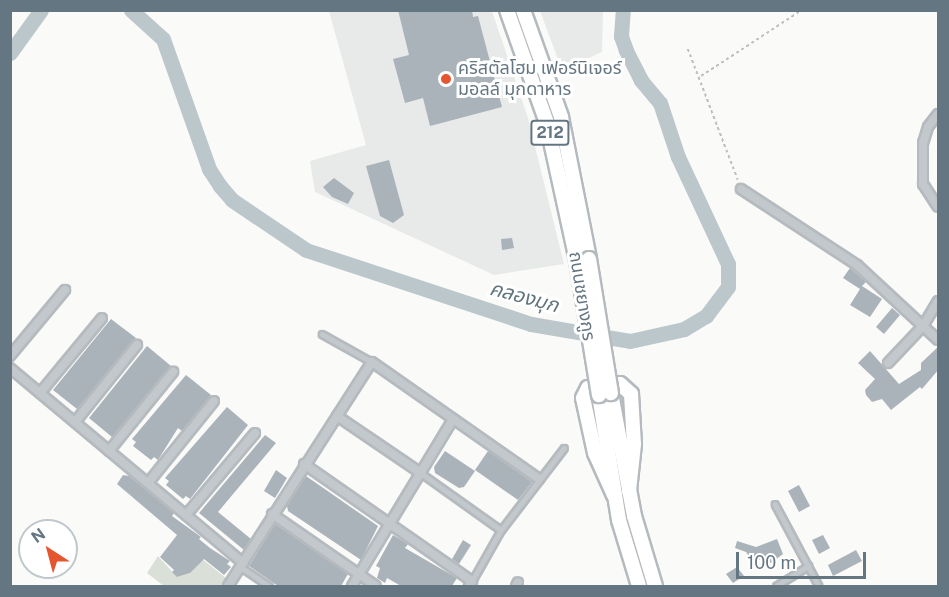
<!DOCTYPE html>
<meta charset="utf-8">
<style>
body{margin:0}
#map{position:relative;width:949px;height:597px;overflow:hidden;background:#fafaf8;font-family:"Public Sans","Noto Sans Thai",sans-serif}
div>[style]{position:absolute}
.built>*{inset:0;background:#e8e9e9}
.green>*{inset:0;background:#dadfd7}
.river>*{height:15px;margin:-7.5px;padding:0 7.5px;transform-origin:7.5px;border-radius:7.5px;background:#bbc7cb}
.building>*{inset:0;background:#aab3b9}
.path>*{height:1.5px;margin-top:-0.75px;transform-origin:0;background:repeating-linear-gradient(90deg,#bbbfc2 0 3px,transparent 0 6px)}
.roads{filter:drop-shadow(2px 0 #b5babe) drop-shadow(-2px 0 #b5babe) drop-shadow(0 2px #b5babe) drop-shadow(0 -2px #b5babe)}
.service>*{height:4.5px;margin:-2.25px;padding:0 2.25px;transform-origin:2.25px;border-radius:2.25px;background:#c3c8cc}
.minor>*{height:8px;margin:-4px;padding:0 4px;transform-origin:4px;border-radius:4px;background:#c3c8cc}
.primary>*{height:14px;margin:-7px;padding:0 7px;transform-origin:7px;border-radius:7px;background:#fff}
.bridges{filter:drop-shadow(2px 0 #b5babe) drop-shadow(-2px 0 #b5babe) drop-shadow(0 2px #b5babe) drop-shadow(0 -2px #b5babe)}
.primary-bridge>*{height:14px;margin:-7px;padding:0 7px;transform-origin:7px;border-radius:7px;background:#fff}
.dots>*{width:16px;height:16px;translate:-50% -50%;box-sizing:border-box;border:3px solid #fff;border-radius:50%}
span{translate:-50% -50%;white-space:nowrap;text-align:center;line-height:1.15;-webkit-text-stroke:6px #fff;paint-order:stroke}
.shield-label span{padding:2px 4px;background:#fff;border:2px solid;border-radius:4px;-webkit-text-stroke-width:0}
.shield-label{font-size:16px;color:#657683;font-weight:700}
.poi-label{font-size:18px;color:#657683}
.left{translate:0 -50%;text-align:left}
.street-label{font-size:18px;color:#657683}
.water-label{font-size:20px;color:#60757c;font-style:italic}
.frame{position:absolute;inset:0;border:12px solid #657683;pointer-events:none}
.north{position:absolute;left:18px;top:519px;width:60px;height:60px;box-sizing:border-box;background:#fff;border:2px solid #c1c8cd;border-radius:50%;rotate:324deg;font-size:16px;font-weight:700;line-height:24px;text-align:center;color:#657683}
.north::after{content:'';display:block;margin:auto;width:21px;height:27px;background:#e4572e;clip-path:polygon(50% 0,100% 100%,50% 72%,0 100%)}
.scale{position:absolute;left:736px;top:552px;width:130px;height:27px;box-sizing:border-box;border:3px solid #657683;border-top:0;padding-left:8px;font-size:18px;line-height:21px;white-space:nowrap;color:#657683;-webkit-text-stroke:4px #fff;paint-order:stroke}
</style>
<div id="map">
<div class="built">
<div style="clip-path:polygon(329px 11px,492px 11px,528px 118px,564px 264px,494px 275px,315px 192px,310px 161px,366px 145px)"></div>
<div style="clip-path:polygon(540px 11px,603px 11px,602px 52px,562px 70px)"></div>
</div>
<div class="green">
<div style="clip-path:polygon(158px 556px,177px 577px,190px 573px,202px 559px,226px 578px,221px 586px,164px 586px,147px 573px)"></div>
</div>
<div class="river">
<div style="left:131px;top:10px;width:43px;rotate:42.2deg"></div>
<div style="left:163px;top:39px;width:138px;rotate:70.5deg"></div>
<div style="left:209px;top:169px;width:20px;rotate:57deg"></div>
<div style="left:220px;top:186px;width:18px;rotate:49deg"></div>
<div style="left:232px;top:200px;width:89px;rotate:34deg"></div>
<div style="left:306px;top:250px;width:237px;rotate:18.2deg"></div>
<div style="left:531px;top:324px;width:100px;rotate:9.7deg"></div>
<div style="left:630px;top:341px;width:55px;rotate:-12.5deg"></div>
<div style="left:684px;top:329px;width:26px;rotate:-31deg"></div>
<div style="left:706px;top:316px;width:36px;rotate:-53deg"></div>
<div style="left:728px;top:287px;width:23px;rotate:-90deg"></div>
<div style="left:728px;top:264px;width:118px;rotate:-115deg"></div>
<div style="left:678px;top:157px;width:57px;rotate:-108.4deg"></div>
<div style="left:660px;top:103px;width:30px;rotate:-130deg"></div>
<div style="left:641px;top:80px;width:34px;rotate:-117deg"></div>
<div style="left:626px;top:50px;width:15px;rotate:-110deg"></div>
<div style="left:621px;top:36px;width:26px;rotate:-86deg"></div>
<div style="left:10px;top:53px;width:53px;rotate:-54.2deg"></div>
</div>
<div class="building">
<div style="clip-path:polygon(398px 10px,472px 10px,473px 17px,478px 16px,502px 107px,430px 126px,423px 98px,405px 103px,393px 59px,409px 55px)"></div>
<div style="clip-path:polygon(389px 160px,404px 215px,393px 223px,380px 216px,366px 166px)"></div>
<div style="clip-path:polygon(334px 178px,354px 193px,348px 204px,332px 197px,323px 187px)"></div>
<div style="clip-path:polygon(512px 238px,514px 248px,502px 250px,501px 239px)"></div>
<div style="clip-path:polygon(850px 268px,866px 282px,862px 286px,882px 299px,870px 317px,850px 305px,860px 289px,843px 278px)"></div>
<div style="clip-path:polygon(892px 308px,900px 315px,884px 334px,876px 327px)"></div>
<div style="clip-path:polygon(111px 319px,136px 338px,77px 409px,53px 390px)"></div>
<div style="clip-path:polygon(147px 346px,171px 366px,112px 437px,89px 418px)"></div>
<div style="clip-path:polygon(939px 346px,939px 369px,922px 389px,920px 387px,891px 410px,882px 399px,872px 402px,866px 395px,865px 390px,875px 379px,858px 363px,870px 351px,899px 384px,921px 370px,921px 363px)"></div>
<div style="clip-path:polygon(186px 375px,211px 395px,182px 431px,178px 428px,158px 460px,154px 457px,151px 460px,133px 446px,136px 442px,132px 439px)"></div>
<div style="clip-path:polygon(227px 407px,248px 425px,190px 499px,186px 496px,183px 499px,166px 485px,169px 481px,165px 478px)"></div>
<div style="clip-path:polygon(265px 435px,276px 443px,218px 512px,251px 539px,244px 550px,199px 513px)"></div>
<div style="clip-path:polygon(445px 451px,475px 471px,464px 487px,459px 488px,435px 473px,434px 467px)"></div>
<div style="clip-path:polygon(488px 451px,532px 482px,518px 500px,475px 470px)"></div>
<div style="clip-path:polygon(276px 470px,287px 478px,275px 498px,264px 491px)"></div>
<div style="clip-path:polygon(123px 475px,129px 476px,174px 513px,172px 516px,201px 537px,199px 539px,210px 548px,230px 561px,227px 564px,231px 567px,224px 575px,204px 559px,190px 573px,177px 577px,172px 572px,174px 570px,160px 557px,177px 535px,117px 484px)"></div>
<div style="clip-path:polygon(306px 476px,378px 526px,361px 560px,288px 511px,287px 506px)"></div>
<div style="clip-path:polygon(799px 485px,810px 506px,799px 512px,788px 491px)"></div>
<div style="clip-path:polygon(275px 524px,348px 574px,341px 586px,278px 586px,249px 566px)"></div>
<div style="clip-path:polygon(393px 535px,408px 544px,405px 548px,457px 578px,452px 586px,401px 586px,387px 578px,385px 583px,377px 578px,380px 568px,376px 566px)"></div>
<div style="clip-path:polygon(823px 535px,830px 548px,819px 554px,812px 540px)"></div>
<div style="clip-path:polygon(777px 539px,783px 554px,771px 563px,762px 558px,754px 563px,746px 552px,735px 548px,737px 541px,756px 547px)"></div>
<div style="clip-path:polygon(463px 540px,471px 545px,459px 564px,452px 559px)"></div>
<div style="clip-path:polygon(856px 550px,862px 561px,833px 576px,828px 565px)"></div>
<div style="clip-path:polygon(737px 567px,744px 576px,733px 583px,726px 574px)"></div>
</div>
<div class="path">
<div style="left:688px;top:49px;width:140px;rotate:69.1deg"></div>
<div style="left:701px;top:76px;width:121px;rotate:-33.2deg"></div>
</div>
<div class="roads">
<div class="service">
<div style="left:322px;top:334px;width:57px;rotate:29.2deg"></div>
<div style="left:421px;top:473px;width:98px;rotate:35.5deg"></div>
<div style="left:775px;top:504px;width:93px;rotate:61.8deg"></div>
<div style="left:241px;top:567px;width:34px;rotate:34deg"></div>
<div style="left:472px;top:581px;width:59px;rotate:-60.4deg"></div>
<div style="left:501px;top:530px;width:103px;rotate:-52.5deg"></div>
<div style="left:776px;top:586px;width:38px;rotate:-32deg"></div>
</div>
<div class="minor">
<div style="left:938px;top:114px;width:16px;rotate:128deg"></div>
<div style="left:928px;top:127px;width:17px;rotate:107deg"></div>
<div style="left:923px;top:143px;width:41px;rotate:90deg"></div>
<div style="left:923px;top:184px;width:27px;rotate:57deg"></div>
<div style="left:741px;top:189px;width:139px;rotate:33.2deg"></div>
<div style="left:857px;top:265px;width:110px;rotate:42.8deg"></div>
<div style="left:10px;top:356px;width:86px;rotate:-50.2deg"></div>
<div style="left:888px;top:363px;width:51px;rotate:-46.6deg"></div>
<div style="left:923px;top:326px;width:29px;rotate:-59deg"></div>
<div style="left:10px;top:368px;width:304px;rotate:39.9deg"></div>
<div style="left:40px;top:393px;width:97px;rotate:-50.4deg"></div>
<div style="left:337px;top:416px;width:102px;rotate:34.2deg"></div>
<div style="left:75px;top:422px;width:99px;rotate:-51.2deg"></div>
<div style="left:109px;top:451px;width:102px;rotate:-51deg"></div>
<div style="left:304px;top:464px;width:205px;rotate:34.9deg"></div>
<div style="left:472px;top:581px;width:6px;rotate:121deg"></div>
<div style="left:148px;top:483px;width:105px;rotate:-51.2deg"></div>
<div style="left:272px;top:514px;width:126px;rotate:34.7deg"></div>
<div style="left:186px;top:515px;width:107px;rotate:-49.9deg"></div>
<div style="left:228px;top:586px;width:266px;rotate:-57.3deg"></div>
<div style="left:372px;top:362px;width:204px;rotate:35deg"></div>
<div style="left:352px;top:586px;width:195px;rotate:-58.8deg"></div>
<div style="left:516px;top:586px;width:4px;rotate:-63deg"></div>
</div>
<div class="primary">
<div style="left:507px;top:10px;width:120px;rotate:70.5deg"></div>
<div style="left:547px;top:123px;width:141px;rotate:77.7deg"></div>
<div style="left:523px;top:10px;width:114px;rotate:70.4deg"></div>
<div style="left:561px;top:117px;width:145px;rotate:78.8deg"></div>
<div style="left:611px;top:393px;width:125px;rotate:79.4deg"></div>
<div style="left:634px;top:516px;width:73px;rotate:73.3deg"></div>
<div style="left:599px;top:395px;width:127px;rotate:80.9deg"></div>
<div style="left:619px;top:520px;width:69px;rotate:73.1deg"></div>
<div style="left:614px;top:495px;width:46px;rotate:-114.3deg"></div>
<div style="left:595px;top:453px;width:56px;rotate:-102.3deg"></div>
<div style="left:583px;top:398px;width:11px;rotate:-63deg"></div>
<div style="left:588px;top:388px;width:32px;rotate:-7deg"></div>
<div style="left:620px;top:384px;width:15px;rotate:42deg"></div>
<div style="left:631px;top:394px;width:50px;rotate:86.6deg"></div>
<div style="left:634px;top:444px;width:47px;rotate:96.1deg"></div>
</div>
</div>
<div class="bridges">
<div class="primary-bridge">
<div style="left:589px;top:259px;width:136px;rotate:80.7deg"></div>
<div style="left:577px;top:261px;width:136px;rotate:80.7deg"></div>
</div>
</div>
<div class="dots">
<div style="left:446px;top:79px;background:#e4572e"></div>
</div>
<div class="shield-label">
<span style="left:550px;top:133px">212</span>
</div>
<div class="poi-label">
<span class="left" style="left:458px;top:79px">คริสตัลโฮม เฟอร์นิเจอร์<br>มอลล์ มุกดาหาร</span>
</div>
<div class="street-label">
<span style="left:582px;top:296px;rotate:81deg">ถนนชยางกูร</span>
</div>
<div class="water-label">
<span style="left:524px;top:297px;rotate:15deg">คลองมุก</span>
</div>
<div class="frame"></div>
<div class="north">N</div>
<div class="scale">100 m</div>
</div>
